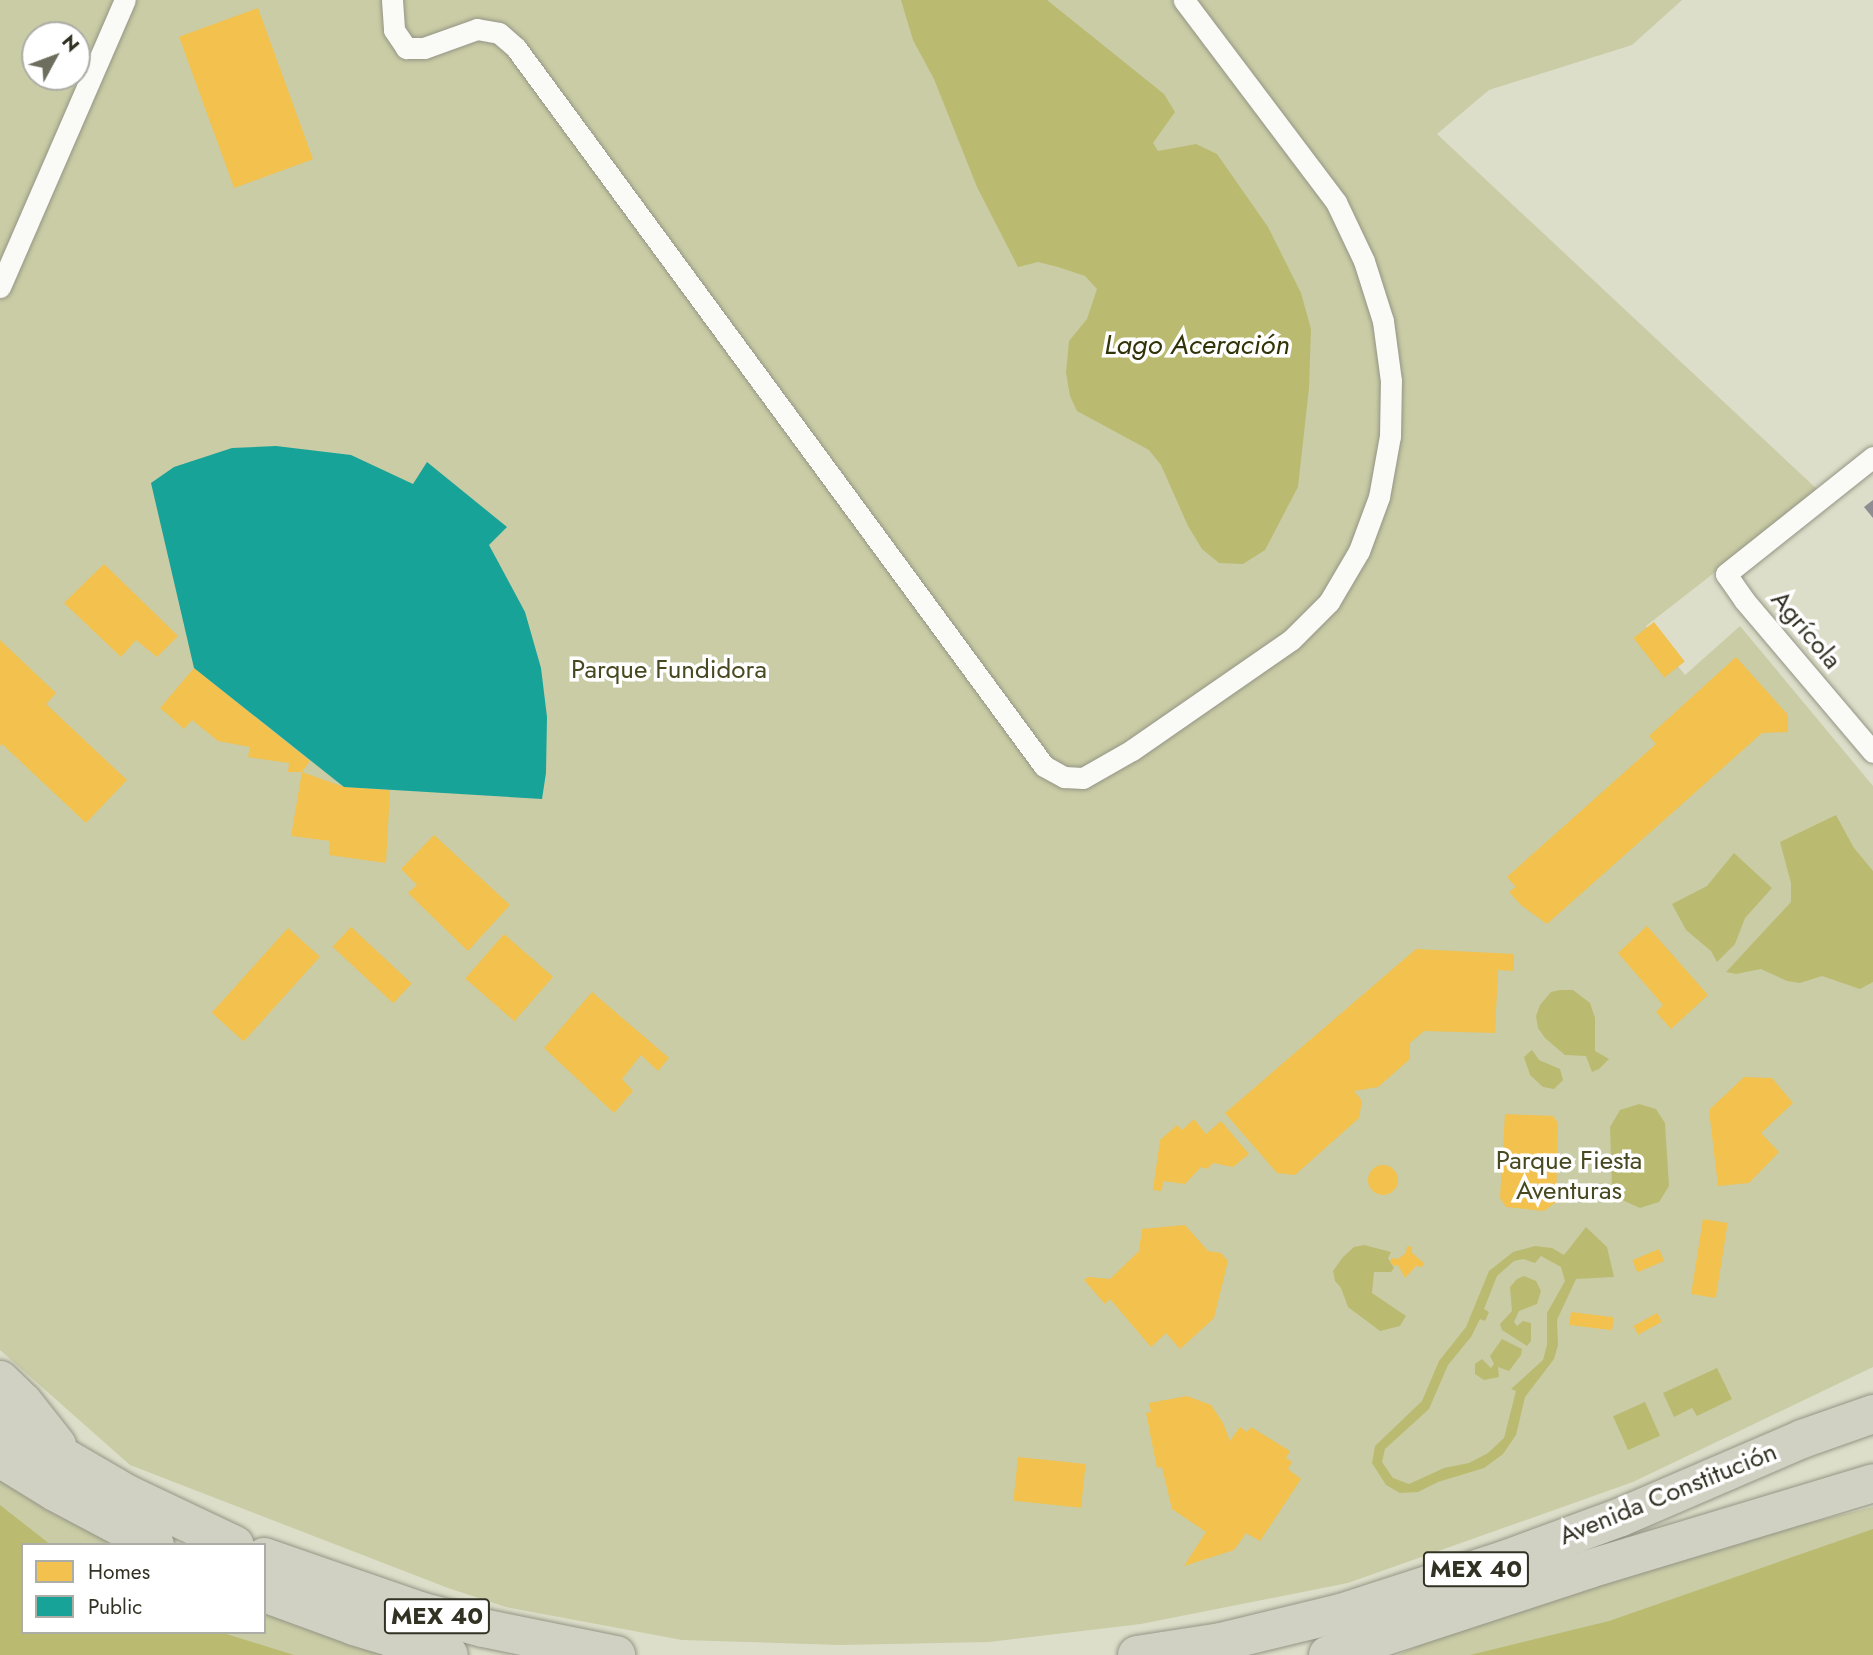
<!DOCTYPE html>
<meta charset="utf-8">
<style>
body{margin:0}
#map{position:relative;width:1873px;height:1655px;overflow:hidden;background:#dddec9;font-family:Jost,sans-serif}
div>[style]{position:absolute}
.green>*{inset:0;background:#cacca5}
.water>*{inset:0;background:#babb71;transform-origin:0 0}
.homes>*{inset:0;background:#f2c14e;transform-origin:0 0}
.round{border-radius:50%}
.public>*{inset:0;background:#17a398}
.industry>*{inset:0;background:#8d8d92}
.roads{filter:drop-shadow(0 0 2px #949585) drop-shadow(0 0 2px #949585)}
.street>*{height:21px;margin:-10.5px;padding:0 10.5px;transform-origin:10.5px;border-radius:10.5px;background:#fafaf7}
.highway>*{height:38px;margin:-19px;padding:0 19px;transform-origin:19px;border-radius:19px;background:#d1d1c3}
span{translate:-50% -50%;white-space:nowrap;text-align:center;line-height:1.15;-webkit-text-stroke:7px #fff;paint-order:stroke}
.shield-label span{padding:2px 5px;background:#fff;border:2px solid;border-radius:5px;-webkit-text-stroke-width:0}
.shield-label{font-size:24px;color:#323224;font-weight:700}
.street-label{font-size:26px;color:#323224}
.park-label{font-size:26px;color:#494921}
.water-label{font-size:28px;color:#333309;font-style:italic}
.legend{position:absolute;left:21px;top:1543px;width:245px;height:91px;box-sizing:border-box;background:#fff;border:2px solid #adada7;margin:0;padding:9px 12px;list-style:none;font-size:21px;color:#323224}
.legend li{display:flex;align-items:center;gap:14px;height:35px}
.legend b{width:35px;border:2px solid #adada7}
.north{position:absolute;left:21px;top:21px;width:70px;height:70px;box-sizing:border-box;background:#fff;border:2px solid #adada7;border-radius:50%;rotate:49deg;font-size:19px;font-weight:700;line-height:28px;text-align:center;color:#323224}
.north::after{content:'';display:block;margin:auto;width:24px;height:32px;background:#6e6e5e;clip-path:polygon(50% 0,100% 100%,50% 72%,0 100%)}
</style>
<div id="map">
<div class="green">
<div style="clip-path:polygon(evenodd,0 0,1682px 0,1632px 45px,1489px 90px,1437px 134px,1819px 491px,1646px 626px,1685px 675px,1740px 626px,1873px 786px,1873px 1367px,1633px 1482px,1348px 1583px,1141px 1624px,989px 1642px,840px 1645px,682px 1640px,506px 1607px,448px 1588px,130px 1465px,0 1350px,0 0,35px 35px,77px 35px,77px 77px,35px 77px,35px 35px)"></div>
<div style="clip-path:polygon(0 1475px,125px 1545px,23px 1545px,23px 1632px,264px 1632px,264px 1606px,401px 1655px,0 1655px)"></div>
<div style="clip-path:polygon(1873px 1507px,1873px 1655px,1398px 1655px,1444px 1634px,1715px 1546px)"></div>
</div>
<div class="water">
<div style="clip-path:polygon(901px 0,1047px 0,1164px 94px,1175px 112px,1153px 143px,1158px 151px,1196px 144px,1217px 154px,1268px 227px,1301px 293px,1311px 329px,1309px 388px,1298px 487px,1265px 550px,1243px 564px,1219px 563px,1202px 549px,1188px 526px,1161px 465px,1149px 450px,1077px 411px,1070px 396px,1066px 373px,1069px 341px,1087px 319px,1097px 289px,1085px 276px,1058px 267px,1038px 262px,1018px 267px,977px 187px,934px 79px,913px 40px)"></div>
<div style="clip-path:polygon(1836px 815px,1854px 848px,1873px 871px,1873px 982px,1860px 989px,1822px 976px,1800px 983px,1787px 981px,1761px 969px,1736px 974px,1726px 972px,1791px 902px,1791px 883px,1780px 842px)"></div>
<div style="clip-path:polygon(1734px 853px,1772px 888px,1745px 918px,1735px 944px,1717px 962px,1711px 951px,1686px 930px,1672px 904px,1707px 886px)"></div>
<div style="clip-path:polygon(1560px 990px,1573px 990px,1590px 1003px,1595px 1018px,1595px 1051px,1609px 1059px,1599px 1069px,1592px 1072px,1586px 1056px,1565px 1055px,1545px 1038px,1538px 1028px,1536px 1016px,1540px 1005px,1551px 992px)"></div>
<div style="clip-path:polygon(1532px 1050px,1539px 1060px,1560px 1069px,1563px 1080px,1554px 1089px,1543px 1087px,1530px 1075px,1524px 1057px)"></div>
<div style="clip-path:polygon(1639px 1104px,1656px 1109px,1665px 1123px,1669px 1186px,1659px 1202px,1640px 1208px,1622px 1200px,1612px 1186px,1610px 1127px,1620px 1110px)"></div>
<div style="clip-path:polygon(evenodd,1586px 1227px,1607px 1247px,1614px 1277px,1576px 1279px,1557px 1320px,1558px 1345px,1554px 1359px,1525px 1397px,1516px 1435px,1503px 1454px,1484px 1468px,1438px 1482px,1418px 1492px,1400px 1493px,1386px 1485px,1372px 1463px,1375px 1446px,1422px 1401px,1439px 1361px,1466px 1327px,1489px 1271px,1513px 1252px,1535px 1246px,1552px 1248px,1564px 1255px,1586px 1227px,1541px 1256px,1561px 1267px,1565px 1281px,1547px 1313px,1547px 1345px,1543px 1360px,1511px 1389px,1516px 1391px,1504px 1438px,1488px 1453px,1469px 1463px,1444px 1468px,1409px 1484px,1393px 1478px,1382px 1462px,1385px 1449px,1429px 1409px,1448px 1365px,1471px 1337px,1480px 1319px,1485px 1321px,1489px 1312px,1484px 1309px,1497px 1276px,1514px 1261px,1523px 1259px,1535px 1263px,1541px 1256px)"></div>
<div style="clip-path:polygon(1364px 1245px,1391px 1252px,1388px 1258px,1394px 1268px,1391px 1272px,1374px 1272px,1372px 1293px,1406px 1316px,1400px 1326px,1380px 1331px,1348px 1307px,1341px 1288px,1335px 1281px,1333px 1271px,1343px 1257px,1354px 1247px)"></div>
<div style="clip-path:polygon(1524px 1276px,1536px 1281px,1541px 1291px,1537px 1304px,1519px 1311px,1514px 1322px,1517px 1326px,1523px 1321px,1531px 1323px,1531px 1341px,1527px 1346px,1502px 1330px,1500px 1324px,1512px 1311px,1510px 1287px,1517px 1279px)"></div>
<div style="clip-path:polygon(1502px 1339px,1522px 1349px,1521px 1355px,1509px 1371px,1498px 1367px,1499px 1377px,1484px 1380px,1475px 1374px,1475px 1364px,1482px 1359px,1491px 1368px,1494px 1364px,1490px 1356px)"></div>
<div style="clip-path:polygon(1717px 1368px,1732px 1399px,1697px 1416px,1692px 1408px,1674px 1417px,1663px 1393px)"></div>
<div style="left:1645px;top:1402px;width:37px;height:35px;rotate:66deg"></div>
<div style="clip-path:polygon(0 1505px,51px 1545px,23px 1545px,23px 1632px,220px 1632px,294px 1655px,0 1655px)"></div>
<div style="clip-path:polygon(1873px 1529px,1873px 1655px,1470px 1655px,1609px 1621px)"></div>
</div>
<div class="homes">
<div style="left:258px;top:8px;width:161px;height:84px;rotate:70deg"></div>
<div style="clip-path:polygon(104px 564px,178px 636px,157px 657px,136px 640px,121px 657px,64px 603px)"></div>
<div style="left:1654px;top:622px;width:50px;height:26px;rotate:52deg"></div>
<div style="clip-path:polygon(0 640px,56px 693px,46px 704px,127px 780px,86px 823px,2px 744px,0 746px)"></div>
<div style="clip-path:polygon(1736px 657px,1788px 715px,1788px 732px,1762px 733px,1547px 924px,1521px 905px,1509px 892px,1516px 887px,1507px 877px,1656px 744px,1649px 736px)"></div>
<div style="clip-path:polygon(194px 668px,310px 761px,302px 772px,288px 772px,289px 763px,248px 757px,250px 747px,218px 741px,192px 720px,184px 729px,160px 708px)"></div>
<div style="clip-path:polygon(302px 772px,344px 787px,390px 790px,386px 863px,329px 855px,330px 841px,291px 836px)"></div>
<div style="clip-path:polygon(434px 835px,510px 905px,468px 951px,408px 893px,417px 885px,401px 869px)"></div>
<div style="clip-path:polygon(1647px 926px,1708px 995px,1671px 1029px,1656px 1012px,1663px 1005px,1618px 953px)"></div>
<div style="left:351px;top:927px;width:83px;height:27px;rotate:43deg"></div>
<div style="left:288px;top:928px;width:43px;height:114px;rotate:42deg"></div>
<div style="left:504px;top:934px;width:65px;height:59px;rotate:41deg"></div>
<div style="clip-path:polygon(1416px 949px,1514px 954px,1514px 971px,1498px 970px,1495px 1033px,1424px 1031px,1410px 1043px,1410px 1059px,1378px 1087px,1354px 1091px,1362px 1101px,1359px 1118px,1295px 1175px,1277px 1173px,1225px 1113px)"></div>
<div style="clip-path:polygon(592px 992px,669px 1058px,658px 1071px,641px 1055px,622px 1079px,633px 1091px,614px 1113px,544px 1048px)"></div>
<div style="clip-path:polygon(1744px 1077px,1772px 1078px,1793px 1103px,1761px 1133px,1779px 1152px,1749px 1183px,1718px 1186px,1709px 1110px)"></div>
<div style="clip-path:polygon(1505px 1114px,1553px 1116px,1558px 1123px,1556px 1202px,1544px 1211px,1506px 1207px,1500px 1198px)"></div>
<div style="clip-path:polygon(1194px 1119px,1206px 1134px,1221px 1121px,1249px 1154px,1233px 1167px,1213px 1163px,1207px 1169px,1201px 1167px,1185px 1184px,1163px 1181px,1162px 1191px,1153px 1190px,1160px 1140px,1177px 1125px,1182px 1130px)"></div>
<div class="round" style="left:1368px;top:1165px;width:30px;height:30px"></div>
<div style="left:1703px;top:1219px;width:25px;height:76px;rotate:9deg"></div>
<div style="clip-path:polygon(1185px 1225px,1208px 1251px,1221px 1253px,1228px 1261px,1214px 1318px,1180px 1349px,1166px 1333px,1151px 1347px,1110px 1299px,1105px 1304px,1084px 1280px,1088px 1277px,1110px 1279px,1139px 1251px,1142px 1229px)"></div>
<div style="clip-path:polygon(1407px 1246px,1412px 1247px,1412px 1253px,1424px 1263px,1422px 1267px,1416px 1266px,1405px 1278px,1398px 1265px,1394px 1266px,1390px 1262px,1392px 1258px,1398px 1259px,1406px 1253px)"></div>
<div style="left:1659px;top:1249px;width:13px;height:29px;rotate:67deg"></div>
<div style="left:1571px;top:1312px;width:43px;height:13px;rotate:7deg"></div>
<div style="left:1657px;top:1313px;width:10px;height:27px;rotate:61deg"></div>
<div style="clip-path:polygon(1187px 1396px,1211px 1405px,1223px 1423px,1230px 1441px,1240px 1427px,1247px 1432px,1251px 1427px,1290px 1451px,1286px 1458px,1292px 1462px,1288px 1469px,1301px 1479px,1260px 1541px,1246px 1533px,1234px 1550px,1184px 1566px,1206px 1532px,1172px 1509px,1162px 1467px,1157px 1468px,1146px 1413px,1151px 1412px,1149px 1403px)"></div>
<div style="left:1018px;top:1457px;width:68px;height:44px;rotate:6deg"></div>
</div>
<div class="public">
<div style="clip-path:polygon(276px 446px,351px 455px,413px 484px,427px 462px,507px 527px,489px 545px,525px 612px,541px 668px,547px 717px,546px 773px,542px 799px,344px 787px,194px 668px,151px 483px,174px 467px,232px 448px)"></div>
</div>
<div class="industry">
<div style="clip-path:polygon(1873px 500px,1873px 518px,1864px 507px)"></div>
</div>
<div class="roads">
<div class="street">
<div style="left:392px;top:0;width:30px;rotate:86deg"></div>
<div style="left:394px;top:30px;width:22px;rotate:56deg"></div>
<div style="left:406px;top:48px;width:18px"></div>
<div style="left:424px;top:48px;width:56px;rotate:-19.7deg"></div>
<div style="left:477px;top:29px;width:22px;rotate:10deg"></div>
<div style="left:499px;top:33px;width:23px;rotate:41deg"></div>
<div style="left:516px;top:48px;width:891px;rotate:53.67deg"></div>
<div style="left:1044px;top:766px;width:23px;rotate:29deg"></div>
<div style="left:1064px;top:777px;width:19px;rotate:3deg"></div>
<div style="left:1083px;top:778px;width:56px;rotate:-29.7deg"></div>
<div style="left:1132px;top:750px;width:193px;rotate:-34.7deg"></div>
<div style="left:1291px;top:640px;width:54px;rotate:-45deg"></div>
<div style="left:1329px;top:602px;width:59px;rotate:-59.5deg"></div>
<div style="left:1359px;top:551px;width:58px;rotate:-69.7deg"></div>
<div style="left:1379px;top:497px;width:62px;rotate:-79.8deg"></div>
<div style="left:1390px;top:436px;width:55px;rotate:-89deg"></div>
<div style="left:1391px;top:381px;width:61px;rotate:-97.6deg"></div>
<div style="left:1383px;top:321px;width:63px;rotate:-107.6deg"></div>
<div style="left:1364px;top:261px;width:65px;rotate:-115.4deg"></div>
<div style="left:1336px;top:202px;width:253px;rotate:-127deg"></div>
<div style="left:0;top:287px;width:313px;rotate:-66.5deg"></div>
<div style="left:1873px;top:457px;width:188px;rotate:141.5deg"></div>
<div style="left:1726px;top:574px;width:32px;rotate:55deg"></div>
<div style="left:1744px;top:600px;width:199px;rotate:49.7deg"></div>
</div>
<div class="highway">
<div style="left:0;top:1380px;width:32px;rotate:44deg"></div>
<div style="left:23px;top:1402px;width:55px;rotate:51.7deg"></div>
<div style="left:0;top:1420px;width:147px;rotate:30.2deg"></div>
<div style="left:127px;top:1494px;width:119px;rotate:25.3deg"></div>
<div style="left:0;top:1458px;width:65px;rotate:31.7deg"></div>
<div style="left:55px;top:1492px;width:113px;rotate:27.9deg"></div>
<div style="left:264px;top:1557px;width:165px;rotate:19.1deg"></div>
<div style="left:420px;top:1611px;width:65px;rotate:15.1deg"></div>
<div style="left:483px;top:1628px;width:136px;rotate:11.5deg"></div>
<div style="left:264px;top:1593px;width:96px;rotate:20.1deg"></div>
<div style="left:354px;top:1626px;width:99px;rotate:17deg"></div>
<div style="left:1137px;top:1655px;width:85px;rotate:-8.8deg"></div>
<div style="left:1221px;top:1642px;width:123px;rotate:-13.6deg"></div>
<div style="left:1341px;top:1613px;width:171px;rotate:-18deg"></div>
<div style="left:1504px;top:1560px;width:125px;rotate:-20.2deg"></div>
<div style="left:1621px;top:1517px;width:197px;rotate:-23.3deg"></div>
<div style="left:1802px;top:1439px;width:75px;rotate:-19.4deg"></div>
<div style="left:1328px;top:1655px;width:275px;rotate:-18.2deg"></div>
<div style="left:1589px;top:1569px;width:297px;rotate:-16.8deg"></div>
</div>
</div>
<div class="shield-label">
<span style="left:1476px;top:1569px">MEX 40</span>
<span style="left:437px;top:1616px">MEX 40</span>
</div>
<div class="street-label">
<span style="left:1806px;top:630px;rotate:50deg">Agrícola</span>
<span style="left:1668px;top:1494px;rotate:-22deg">Avenida Constitución</span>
</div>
<div class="park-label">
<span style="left:669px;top:670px">Parque Fundidora</span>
<span style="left:1569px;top:1176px">Parque Fiesta<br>Aventuras</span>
</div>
<div class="water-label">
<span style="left:1197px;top:345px">Lago Aceración</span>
</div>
<ul class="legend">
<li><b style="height:19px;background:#f2c14e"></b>Homes</li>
<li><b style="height:19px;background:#17a398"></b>Public</li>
</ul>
<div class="north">N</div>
</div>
